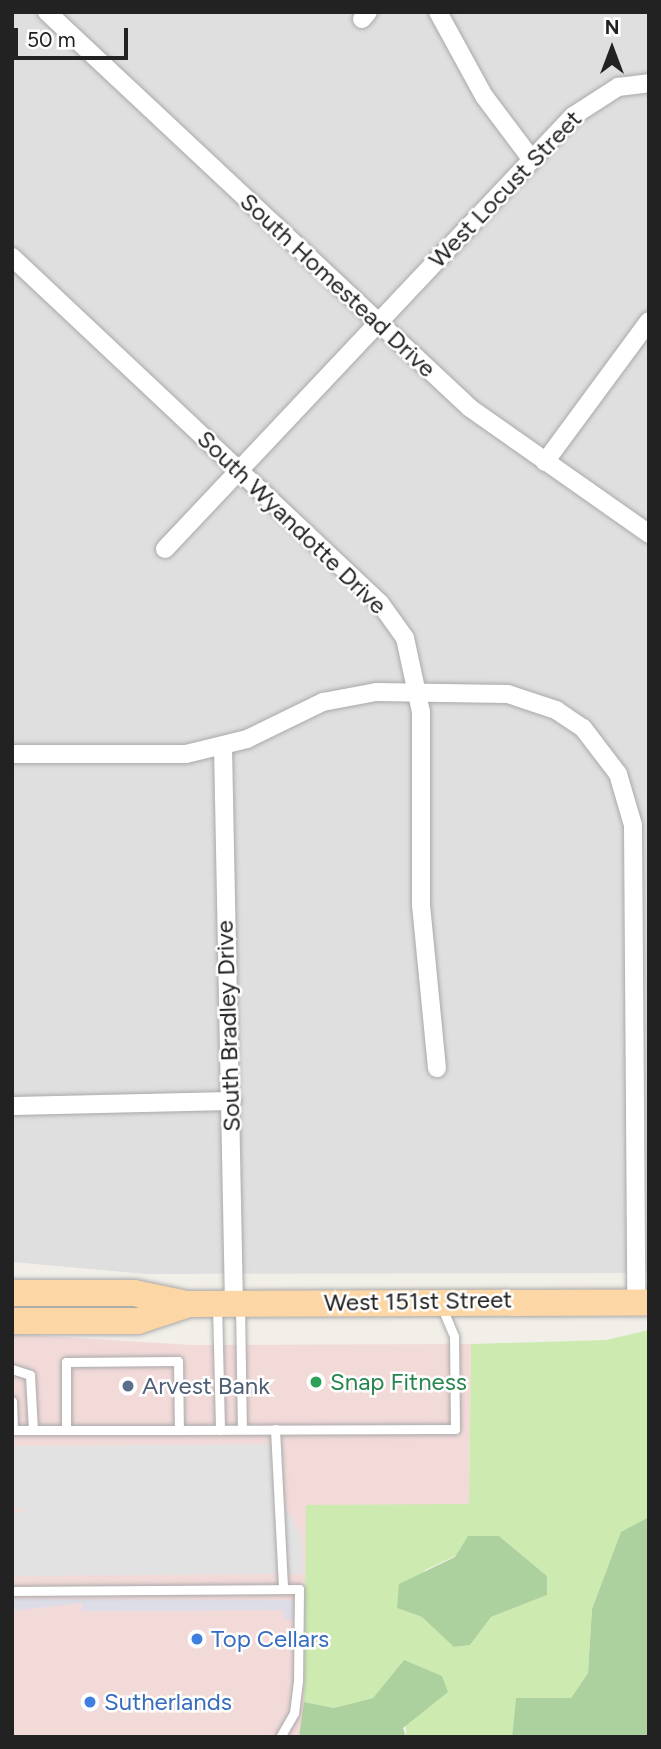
<!DOCTYPE html>
<style>
body{margin:0}
#map{position:relative;width:661px;height:1749px;overflow:hidden;background:#f2efe9;font-family:Figtree,sans-serif}
div>[style]{position:absolute}
.residential>*{inset:0;background:#e0dfdf}
.commercial>*{inset:0;background:#f2dad9}
.grass>*{inset:0;background:#cdebb0}
.forest>*{inset:0;background:#add19e}
.parking>*{inset:0;background:#e2e2e2}
.plaza>*{inset:0;background:#dddde8}
.roads{filter:drop-shadow(0 0 2px #a9a9a9) drop-shadow(0 0 2px #a9a9a9)}
.lane>*{height:9px;margin:-4.5px;padding:0 4.5px;transform-origin:4.5px;border-radius:4.5px;background:#fff}
.street>*{height:18px;margin:-9px;padding:0 9px;transform-origin:9px;border-radius:9px;background:#fff}
.primary>*{height:26px;margin:-13px;padding:0 13px;transform-origin:13px;border-radius:13px;background:#fcd6a4}
.dots>*{width:19px;height:19px;translate:-50% -50%;box-sizing:border-box;border:4px solid #fff;border-radius:50%}
span{translate:-50% -50%;white-space:nowrap;text-align:center;line-height:1.15;-webkit-text-stroke:5px #fff;paint-order:stroke}
.street-label{font-size:24px;color:#222}
.leisure-label{font-size:24px;color:#27864d}
.left{translate:0 -50%;text-align:left}
.service-label{font-size:24px;color:#4e5e75}
.shop-label{font-size:24px;color:#366cbe}
.frame{position:absolute;inset:0;border:14px solid #222;pointer-events:none}
.north{position:absolute;left:577px;top:14px;width:70px;height:70px;-webkit-text-stroke:5px #fff;paint-order:stroke;rotate:0deg;font-size:19px;font-weight:700;line-height:28px;text-align:center;color:#222}
.north::after{content:'';display:block;margin:auto;width:24px;height:32px;background:#222;clip-path:polygon(50% 0,100% 100%,50% 72%,0 100%)}
.scale{position:absolute;left:14px;top:28px;width:114px;height:32px;box-sizing:border-box;border:4px solid #222;border-top:0;padding-left:9px;font-size:21px;line-height:24px;white-space:nowrap;color:#222;-webkit-text-stroke:5px #fff;paint-order:stroke}
</style>
<div id="map">
<div class="residential">
<div style="clip-path:polygon(12px 12px,649px 12px,649px 1273px,146px 1274px,12px 1262px)"></div>
</div>
<div class="commercial">
<div style="clip-path:polygon(12px 1334px,193px 1345px,471px 1344px,469px 1504px,307px 1688px,299px 1737px,12px 1737px)"></div>
</div>
<div class="grass">
<div style="clip-path:polygon(evenodd,649px 1330px,649px 1517px,621px 1533px,592px 1609px,588px 1673px,571px 1698px,516px 1698px,512px 1737px,406px 1737px,404px 1660px,373px 1698px,334px 1708px,304px 1702px,306px 1505px,469px 1504px,471px 1344px,606px 1340px,649px 1330px,499px 1536px,547px 1576px,547px 1595px,491px 1617px,470px 1645px,455px 1647px,422px 1617px,397px 1608px,425px 1570px,499px 1536px)"></div>
</div>
<div class="forest">
<div style="clip-path:polygon(649px 1517px,649px 1737px,512px 1737px,516px 1698px,571px 1698px,588px 1673px,592px 1609px,621px 1532px)"></div>
<div style="clip-path:polygon(468px 1536px,499px 1536px,547px 1576px,547px 1595px,491px 1617px,470px 1645px,454px 1647px,422px 1617px,397px 1608px,399px 1584px,455px 1557px)"></div>
<div style="clip-path:polygon(404px 1660px,442px 1676px,448px 1692px,403px 1728px,406px 1737px,299px 1737px,304px 1702px,334px 1708px,373px 1698px)"></div>
</div>
<div class="parking">
<div style="clip-path:polygon(284px 1444px,284px 1503px,302px 1539px,303px 1574px,12px 1576px,12px 1514px,27px 1510px,12px 1508px,12px 1446px)"></div>
</div>
<div class="plaza">
<div style="clip-path:polygon(12px 1599px,294px 1600px,294px 1619px,284px 1619px,283px 1610px,82px 1611px,82px 1603px,12px 1611px)"></div>
</div>
<div class="roads">
<div class="lane">
<div style="left:217px;top:1305px;width:125px;rotate:88.6deg"></div>
<div style="left:240px;top:1305px;width:124px;rotate:89.1deg"></div>
<div style="left:12px;top:1369px;width:19px;rotate:18deg"></div>
<div style="left:30px;top:1375px;width:55px;rotate:86.9deg"></div>
<div style="left:12px;top:1401px;width:29px;rotate:88deg"></div>
<div style="left:275px;top:1429px;width:160px;rotate:87.1deg"></div>
<div style="left:12px;top:1430px;width:54px"></div>
<div style="left:179px;top:1430px;width:113px;rotate:180deg"></div>
<div style="left:66px;top:1430px;width:68px;rotate:-90deg"></div>
<div style="left:66px;top:1362px;width:112px;rotate:-0.5deg"></div>
<div style="left:178px;top:1361px;width:69px;rotate:89.2deg"></div>
<div style="left:179px;top:1430px;width:276px;rotate:-0.2deg"></div>
<div style="left:455px;top:1429px;width:93px;rotate:-90.6deg"></div>
<div style="left:454px;top:1336px;width:33px;rotate:-113deg"></div>
<div style="left:12px;top:1591px;width:287px;rotate:-0.4deg"></div>
<div style="left:299px;top:1589px;width:92px;rotate:90.6deg"></div>
<div style="left:298px;top:1681px;width:32px;rotate:97deg"></div>
<div style="left:294px;top:1713px;width:28px;rotate:120deg"></div>
</div>
<div class="street">
<div style="left:47px;top:12px;width:579px;rotate:43.11deg"></div>
<div style="left:470px;top:408px;width:219px;rotate:35.1deg"></div>
<div style="left:438px;top:12px;width:96px;rotate:61.3deg"></div>
<div style="left:484px;top:96px;width:80px;rotate:53.1deg"></div>
<div style="left:362px;top:19px;width:9px;rotate:-49deg"></div>
<div style="left:12px;top:257px;width:505px;rotate:43.24deg"></div>
<div style="left:380px;top:603px;width:43px;rotate:54.5deg"></div>
<div style="left:405px;top:638px;width:76px;rotate:77.8deg"></div>
<div style="left:421px;top:712px;width:193px;rotate:90deg"></div>
<div style="left:421px;top:905px;width:164px;rotate:84.4deg"></div>
<div style="left:545px;top:462px;width:175px;rotate:-53.6deg"></div>
<div style="left:165px;top:549px;width:595px;rotate:-46.7deg"></div>
<div style="left:573px;top:116px;width:54px;rotate:-32.8deg"></div>
<div style="left:618px;top:87px;width:31px;rotate:-7deg"></div>
<div style="left:223px;top:747px;width:557px;rotate:88.87deg"></div>
<div style="left:12px;top:754px;width:174px"></div>
<div style="left:186px;top:754px;width:63px;rotate:-13.8deg"></div>
<div style="left:247px;top:739px;width:85px;rotate:-26deg"></div>
<div style="left:323px;top:702px;width:54px;rotate:-10.7deg"></div>
<div style="left:376px;top:692px;width:132px;rotate:0.9deg"></div>
<div style="left:508px;top:694px;width:51px;rotate:18.4deg"></div>
<div style="left:556px;top:710px;width:32px;rotate:34deg"></div>
<div style="left:583px;top:728px;width:58px;rotate:52.7deg"></div>
<div style="left:618px;top:774px;width:53px;rotate:73.6deg"></div>
<div style="left:633px;top:825px;width:477px;rotate:89.6deg"></div>
<div style="left:12px;top:1106px;width:220px;rotate:-1.3deg"></div>
</div>
<div class="primary">
<div style="left:12px;top:1293px;width:122px"></div>
<div style="left:134px;top:1293px;width:54px;rotate:11.7deg"></div>
<div style="left:187px;top:1304px;width:462px;rotate:-0.2deg"></div>
<div style="left:12px;top:1321px;width:126px"></div>
<div style="left:138px;top:1321px;width:51px;rotate:-18.4deg"></div>
</div>
</div>
<div class="dots">
<div style="left:316px;top:1382px;background:#2e9e5b"></div>
<div style="left:128px;top:1386px;background:#5c6f8a"></div>
<div style="left:197px;top:1639px;background:#3f7fe0"></div>
<div style="left:90px;top:1702px;background:#3f7fe0"></div>
</div>
<div class="street-label">
<span style="left:505px;top:189px;rotate:-46deg">West Locust Street</span>
<span style="left:338px;top:285px;rotate:43deg">South Homestead Drive</span>
<span style="left:292px;top:522px;rotate:44deg">South Wyandotte Drive</span>
<span style="left:228px;top:1026px;rotate:-92deg">South Bradley Drive</span>
<span style="left:418px;top:1301px;rotate:-1deg">West 151st Street</span>
</div>
<div class="leisure-label">
<span class="left" style="left:330px;top:1382px">Snap Fitness</span>
</div>
<div class="service-label">
<span class="left" style="left:142px;top:1386px">Arvest Bank</span>
</div>
<div class="shop-label">
<span class="left" style="left:211px;top:1639px">Top Cellars</span>
<span class="left" style="left:104px;top:1702px">Sutherlands</span>
</div>
<div class="frame"></div>
<div class="north">N</div>
<div class="scale">50 m</div>
</div>
